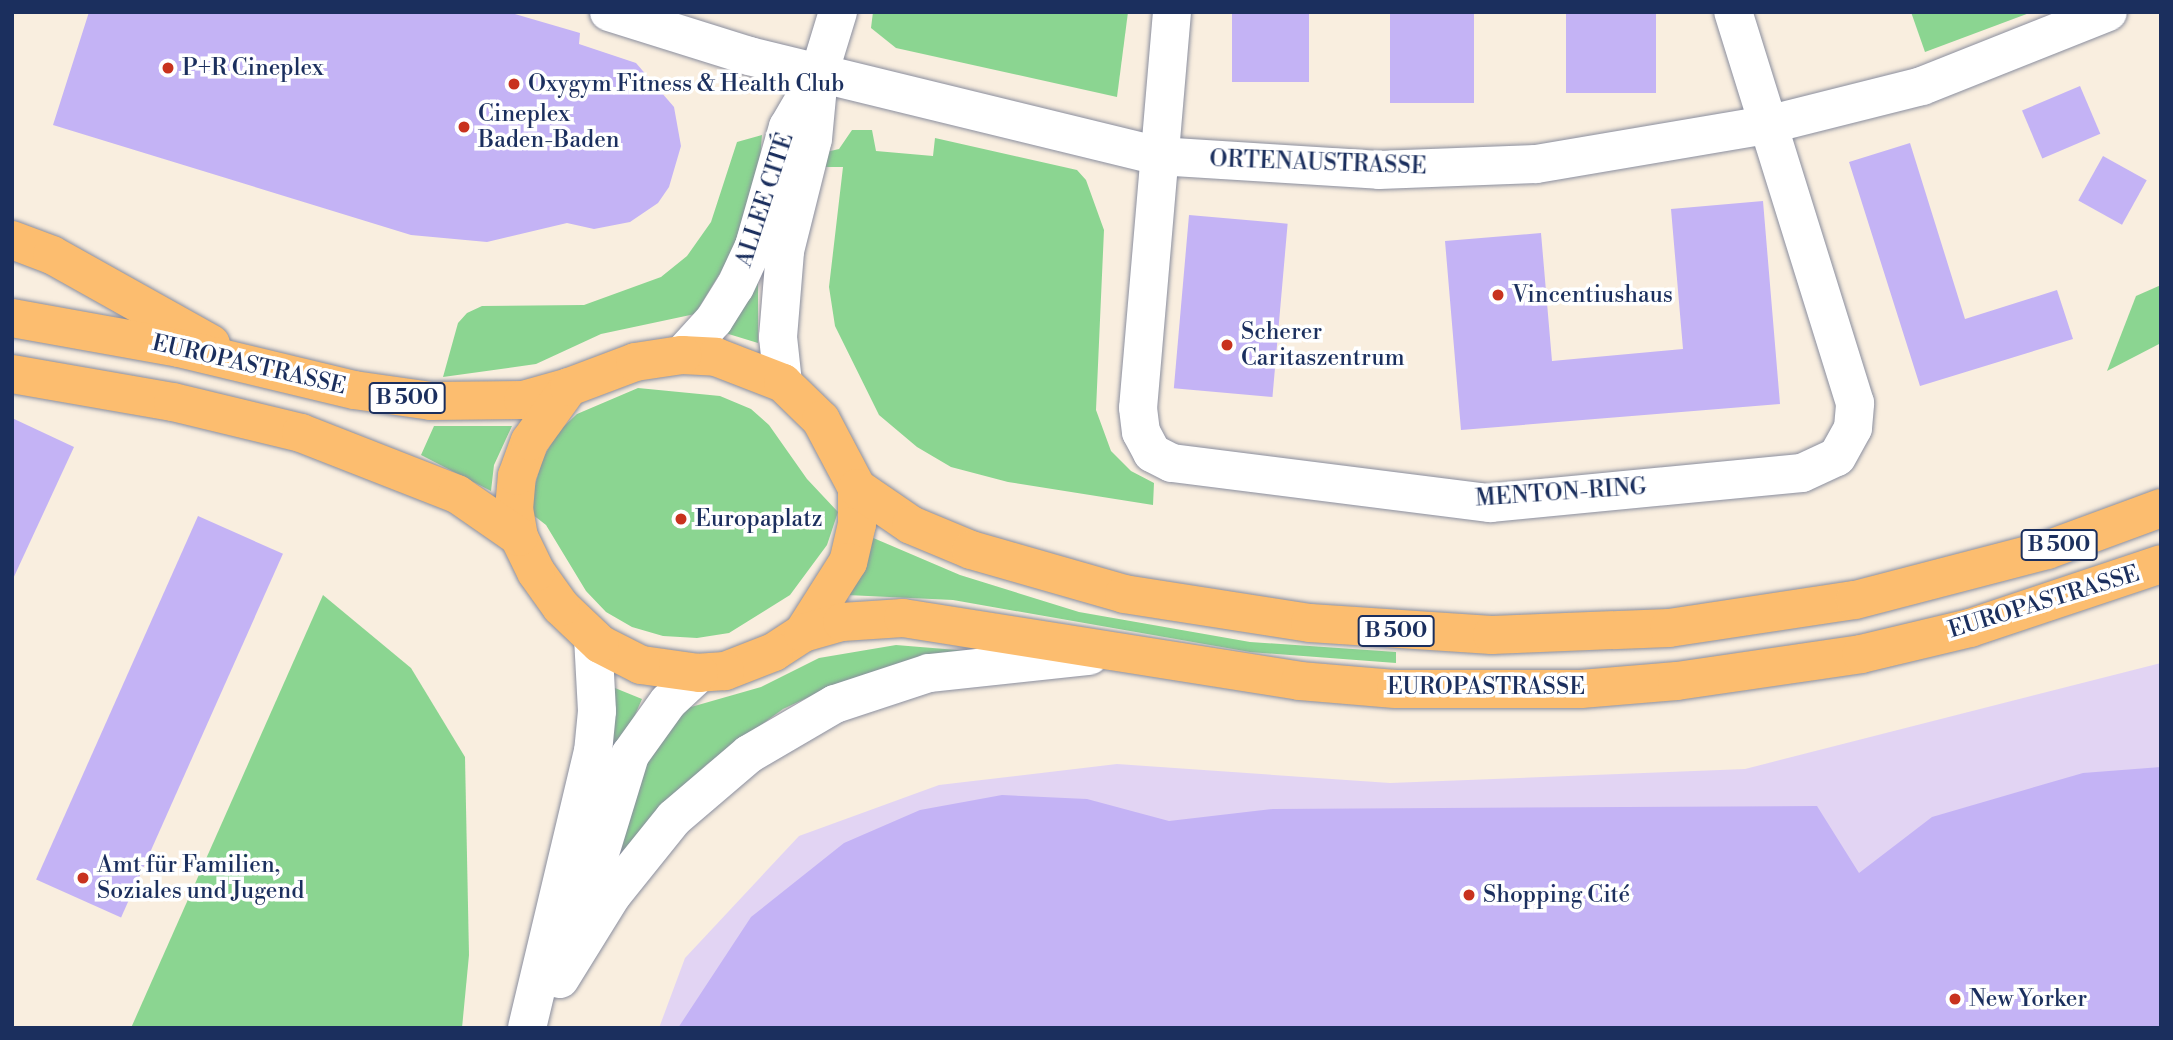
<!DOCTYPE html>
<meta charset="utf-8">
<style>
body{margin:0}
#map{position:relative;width:2173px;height:1040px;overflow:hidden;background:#f9eedf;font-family:"Libre Bodoni",serif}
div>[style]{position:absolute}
.built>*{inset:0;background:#e2d4f3}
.green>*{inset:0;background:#8bd591}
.building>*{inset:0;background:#c4b3f5;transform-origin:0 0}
.roads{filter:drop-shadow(0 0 2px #8a8e9e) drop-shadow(0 0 2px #8a8e9e)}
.minor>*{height:38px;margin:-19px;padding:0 19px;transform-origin:19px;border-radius:19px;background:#fff}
.major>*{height:38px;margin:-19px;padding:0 19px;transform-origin:19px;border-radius:19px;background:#fcbd6f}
.highway>*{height:38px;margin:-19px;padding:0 19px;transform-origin:19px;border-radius:19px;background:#fcbd6f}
.dots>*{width:19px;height:19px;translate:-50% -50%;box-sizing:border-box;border:4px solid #fff;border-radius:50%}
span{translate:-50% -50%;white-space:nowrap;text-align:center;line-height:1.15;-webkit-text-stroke:7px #fff;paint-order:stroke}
.shield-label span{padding:2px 5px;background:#fff;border:2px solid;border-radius:5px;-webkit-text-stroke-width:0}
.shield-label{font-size:21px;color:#1b2f5e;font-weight:700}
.poi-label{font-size:23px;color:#1b2f5e}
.left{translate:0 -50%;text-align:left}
.street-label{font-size:23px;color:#1b2f5e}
.frame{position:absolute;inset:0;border:14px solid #1b2f5e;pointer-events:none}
</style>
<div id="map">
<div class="built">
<div style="clip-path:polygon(2161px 663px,2161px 1028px,659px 1028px,685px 958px,799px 836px,939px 785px,1117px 764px,1390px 783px,1745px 769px)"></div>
</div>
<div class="green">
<div style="clip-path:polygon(873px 12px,1128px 12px,1117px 97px,896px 48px,871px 28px)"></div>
<div style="clip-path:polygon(1911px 12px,2032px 12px,1925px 52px)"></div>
<div style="clip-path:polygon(852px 130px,872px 130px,876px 151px,933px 156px,935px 138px,1077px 170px,1086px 180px,1104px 230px,1096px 410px,1111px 451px,1131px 471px,1154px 483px,1153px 505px,1008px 482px,951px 467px,917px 447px,879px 415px,835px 326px,829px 287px,843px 167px,819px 167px,826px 152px,839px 149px)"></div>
<div style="clip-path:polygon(762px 135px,760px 160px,733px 252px,695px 314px,601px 334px,536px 364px,443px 377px,458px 323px,467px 313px,482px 306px,584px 305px,661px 277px,687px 256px,711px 222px,737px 142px)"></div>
<div style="clip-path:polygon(758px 280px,758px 343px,722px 332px)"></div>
<div style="clip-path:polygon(2161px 285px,2161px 343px,2107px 371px,2136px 296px)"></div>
<div style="clip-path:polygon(638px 388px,720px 396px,751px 409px,769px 425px,807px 479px,838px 512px,827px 545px,790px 595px,729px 633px,697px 638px,663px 636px,632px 627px,606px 612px,586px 591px,546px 525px,528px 511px,542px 460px,558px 432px,577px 414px)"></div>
<div style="clip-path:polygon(434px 426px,512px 426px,494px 465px,491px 491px,421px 455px)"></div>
<div style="clip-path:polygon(871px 537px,960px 575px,1079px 612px,1250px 642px,1396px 652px,1396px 663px,1250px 652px,953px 600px,847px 595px)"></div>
<div style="clip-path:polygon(323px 595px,411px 668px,465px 757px,469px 955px,462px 1028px,131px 1028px)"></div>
<div style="clip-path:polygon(896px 645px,969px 651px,839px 683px,783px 709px,706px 765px,613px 863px,641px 765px,684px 709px,761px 687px,819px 658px)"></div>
<div style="clip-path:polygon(610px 686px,642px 699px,613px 765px)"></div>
</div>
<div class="building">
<div style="clip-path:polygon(89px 12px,508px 12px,580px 33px,579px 44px,636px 63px,674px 107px,681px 146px,669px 187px,658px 203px,630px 222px,594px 229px,567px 223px,487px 242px,411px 235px,53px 125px)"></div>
<div style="left:1232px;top:12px;width:77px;height:70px"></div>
<div style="left:1390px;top:12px;width:84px;height:91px"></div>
<div style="left:1566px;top:12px;width:90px;height:81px"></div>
<div style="left:2080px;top:86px;width:52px;height:63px;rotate:67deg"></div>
<div style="clip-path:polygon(1910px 143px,1965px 319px,2057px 290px,2073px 339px,1920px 386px,1849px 162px)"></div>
<div style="left:2103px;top:156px;width:50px;height:51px;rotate:29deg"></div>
<div style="clip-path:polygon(1763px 201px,1780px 404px,1461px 430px,1445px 241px,1541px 233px,1552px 361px,1683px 349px,1671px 209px)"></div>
<div style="left:1189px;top:215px;width:99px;height:174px;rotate:5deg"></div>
<div style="clip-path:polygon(12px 418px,74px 447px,12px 581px)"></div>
<div style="left:198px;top:516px;width:93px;height:398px;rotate:24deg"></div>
<div style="clip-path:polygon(2161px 767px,2161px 1028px,678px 1028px,751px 917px,844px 843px,920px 810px,1002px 795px,1087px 799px,1169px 821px,1273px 809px,1817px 806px,1859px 873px,1932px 817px,2083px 773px)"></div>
</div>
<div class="roads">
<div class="minor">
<div style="left:609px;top:12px;width:147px;rotate:17.4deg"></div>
<div style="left:749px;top:56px;width:421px;rotate:13.7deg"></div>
<div style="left:1158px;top:156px;width:221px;rotate:3.6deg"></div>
<div style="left:1379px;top:170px;width:157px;rotate:-2.2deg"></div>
<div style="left:1536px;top:164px;width:234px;rotate:-9.6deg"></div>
<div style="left:1767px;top:125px;width:160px;rotate:-14.1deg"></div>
<div style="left:1922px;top:86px;width:200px;rotate:-21.7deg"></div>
<div style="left:1172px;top:12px;width:397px;rotate:94.9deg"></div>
<div style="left:1138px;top:408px;width:24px;rotate:83deg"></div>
<div style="left:1141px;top:432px;width:24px;rotate:62deg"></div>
<div style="left:1152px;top:453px;width:22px;rotate:27deg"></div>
<div style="left:1172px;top:463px;width:321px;rotate:7.2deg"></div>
<div style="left:1490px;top:503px;width:313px;rotate:-5.5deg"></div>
<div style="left:1802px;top:473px;width:38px;rotate:-25deg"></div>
<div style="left:1837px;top:457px;width:33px;rotate:-61deg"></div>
<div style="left:1853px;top:428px;width:25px;rotate:-85deg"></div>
<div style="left:1855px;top:403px;width:410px;rotate:-107.3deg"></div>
<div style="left:682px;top:355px;width:47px;rotate:-47.6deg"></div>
<div style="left:714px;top:320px;width:39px;rotate:-58deg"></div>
<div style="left:735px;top:287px;width:45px;rotate:-65.1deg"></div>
<div style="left:754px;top:246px;width:124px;rotate:-74.1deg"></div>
<div style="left:788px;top:127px;width:61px;rotate:-59.7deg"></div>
<div style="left:819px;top:74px;width:65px;rotate:-73deg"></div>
<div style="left:783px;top:383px;width:46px;rotate:-96.2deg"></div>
<div style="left:778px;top:337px;width:86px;rotate:-85.3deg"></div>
<div style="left:785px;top:251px;width:115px;rotate:-76deg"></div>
<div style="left:813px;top:139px;width:53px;rotate:-84.6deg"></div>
<div style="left:579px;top:922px;width:175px;rotate:-73deg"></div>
<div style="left:630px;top:755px;width:65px;rotate:-54.4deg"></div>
<div style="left:668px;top:702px;width:42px;rotate:-43.1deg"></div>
<div style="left:560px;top:979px;width:99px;rotate:-58.2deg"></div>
<div style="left:612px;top:895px;width:99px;rotate:-51.2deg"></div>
<div style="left:674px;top:818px;width:99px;rotate:-40.5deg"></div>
<div style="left:749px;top:754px;width:99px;rotate:-30.2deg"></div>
<div style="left:835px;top:704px;width:99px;rotate:-18.3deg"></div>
<div style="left:929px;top:673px;width:161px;rotate:-6.1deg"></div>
<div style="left:527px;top:1028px;width:284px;rotate:-76.6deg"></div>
<div style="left:593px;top:752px;width:41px;rotate:-84.4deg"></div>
<div style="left:597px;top:711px;width:73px;rotate:-93.1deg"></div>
</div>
<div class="major">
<div style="left:12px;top:240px;width:43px;rotate:20.6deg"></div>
<div style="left:52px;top:255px;width:182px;rotate:29.2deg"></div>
<div style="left:12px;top:318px;width:170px;rotate:10.2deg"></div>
<div style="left:179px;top:348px;width:180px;rotate:13.5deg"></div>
<div style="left:354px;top:390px;width:78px;rotate:8.1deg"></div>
<div style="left:431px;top:401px;width:92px;rotate:-0.6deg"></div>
<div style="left:523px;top:400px;width:48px;rotate:-15.8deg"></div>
<div style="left:682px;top:355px;width:34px;rotate:3deg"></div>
<div style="left:716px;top:357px;width:72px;rotate:21.2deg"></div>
<div style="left:783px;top:383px;width:53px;rotate:44.2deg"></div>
<div style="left:821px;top:420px;width:77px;rotate:62.1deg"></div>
<div style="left:857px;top:488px;width:36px;rotate:90deg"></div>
<div style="left:857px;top:524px;width:39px;rotate:103deg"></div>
<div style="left:848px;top:562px;width:84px;rotate:122.4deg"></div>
<div style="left:803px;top:633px;width:35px;rotate:147deg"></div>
<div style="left:774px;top:652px;width:53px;rotate:158.8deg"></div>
<div style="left:725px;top:671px;width:26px;rotate:176deg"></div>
<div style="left:699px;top:673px;width:59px;rotate:-172.1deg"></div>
<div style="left:641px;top:665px;width:46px;rotate:-152.9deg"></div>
<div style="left:600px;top:644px;width:54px;rotate:-136.5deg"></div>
<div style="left:561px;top:607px;width:43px;rotate:-125.5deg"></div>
<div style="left:536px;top:572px;width:39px;rotate:-116deg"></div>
<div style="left:519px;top:537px;width:28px;rotate:-100deg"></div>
<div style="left:514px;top:509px;width:33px;rotate:-85deg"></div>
<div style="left:517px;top:476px;width:37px;rotate:-70deg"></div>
<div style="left:530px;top:441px;width:67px;rotate:-54.2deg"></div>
<div style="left:569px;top:387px;width:71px;rotate:-20.7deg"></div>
<div style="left:635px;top:362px;width:48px;rotate:-8.5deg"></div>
<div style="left:12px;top:374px;width:163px;rotate:9.9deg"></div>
<div style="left:173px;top:402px;width:132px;rotate:13.6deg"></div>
<div style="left:301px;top:433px;width:168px;rotate:21.4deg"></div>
<div style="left:457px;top:494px;width:75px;rotate:34.7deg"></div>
</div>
<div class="highway">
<div style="left:857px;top:488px;width:65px;rotate:34.4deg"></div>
<div style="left:911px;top:525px;width:65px;rotate:22.6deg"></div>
<div style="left:971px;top:550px;width:159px;rotate:16deg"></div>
<div style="left:1124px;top:594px;width:188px;rotate:8.9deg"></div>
<div style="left:1310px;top:623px;width:182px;rotate:3.8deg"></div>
<div style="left:1492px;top:635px;width:177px;rotate:-2.3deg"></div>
<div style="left:1669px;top:628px;width:188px;rotate:-8.6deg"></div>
<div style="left:1855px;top:600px;width:198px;rotate:-14.6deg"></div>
<div style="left:2047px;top:550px;width:121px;rotate:-20.2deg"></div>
<div style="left:803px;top:633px;width:41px;rotate:-15.8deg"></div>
<div style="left:842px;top:622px;width:61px;rotate:-3.8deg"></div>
<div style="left:903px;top:618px;width:402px;rotate:9deg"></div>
<div style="left:1300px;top:681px;width:96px;rotate:4.8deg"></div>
<div style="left:1396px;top:689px;width:185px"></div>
<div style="left:1581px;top:689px;width:96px;rotate:-4.8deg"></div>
<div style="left:1677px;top:681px;width:186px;rotate:-8.3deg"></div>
<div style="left:1861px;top:654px;width:112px;rotate:-13.4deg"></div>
<div style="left:1970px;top:628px;width:201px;rotate:-18.5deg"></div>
</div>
</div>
<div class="dots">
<div style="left:168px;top:68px;background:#c8321e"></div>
<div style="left:514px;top:84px;background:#c8321e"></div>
<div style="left:464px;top:127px;background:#c8321e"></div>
<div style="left:1498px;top:295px;background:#c8321e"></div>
<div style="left:1227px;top:345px;background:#c8321e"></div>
<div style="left:681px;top:519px;background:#c8321e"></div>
<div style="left:83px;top:878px;background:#c8321e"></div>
<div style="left:1469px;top:895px;background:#c8321e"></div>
<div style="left:1955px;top:999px;background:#c8321e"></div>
</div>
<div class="shield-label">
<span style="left:407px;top:398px">B 500</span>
<span style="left:2059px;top:545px">B 500</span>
<span style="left:1396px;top:631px">B 500</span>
</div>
<div class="poi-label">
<span class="left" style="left:182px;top:68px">P+R Cineplex</span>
<span class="left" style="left:528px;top:84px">Oxygym Fitness &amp; Health Club</span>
<span class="left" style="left:478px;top:127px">Cineplex<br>Baden-Baden</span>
<span class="left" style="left:1512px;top:295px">Vincentiushaus</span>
<span class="left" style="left:1241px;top:345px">Scherer<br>Caritaszentrum</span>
<span class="left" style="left:695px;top:519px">Europaplatz</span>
<span class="left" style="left:97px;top:878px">Amt für Familien,<br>Soziales und Jugend</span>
<span class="left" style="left:1483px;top:895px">Shopping Cité</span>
<span class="left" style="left:1969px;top:999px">New Yorker</span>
</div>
<div class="street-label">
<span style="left:1318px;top:163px;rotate:2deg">ORTENAUSTRASSE</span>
<span style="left:765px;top:200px;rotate:-72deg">ALLEE CITÉ</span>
<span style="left:249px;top:365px;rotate:13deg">EUROPASTRASSE</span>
<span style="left:1561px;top:493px;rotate:-4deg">MENTON-RING</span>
<span style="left:2044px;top:602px;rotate:-17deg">EUROPASTRASSE</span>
<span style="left:1486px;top:687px">EUROPASTRASSE</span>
</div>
<div class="frame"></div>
</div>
